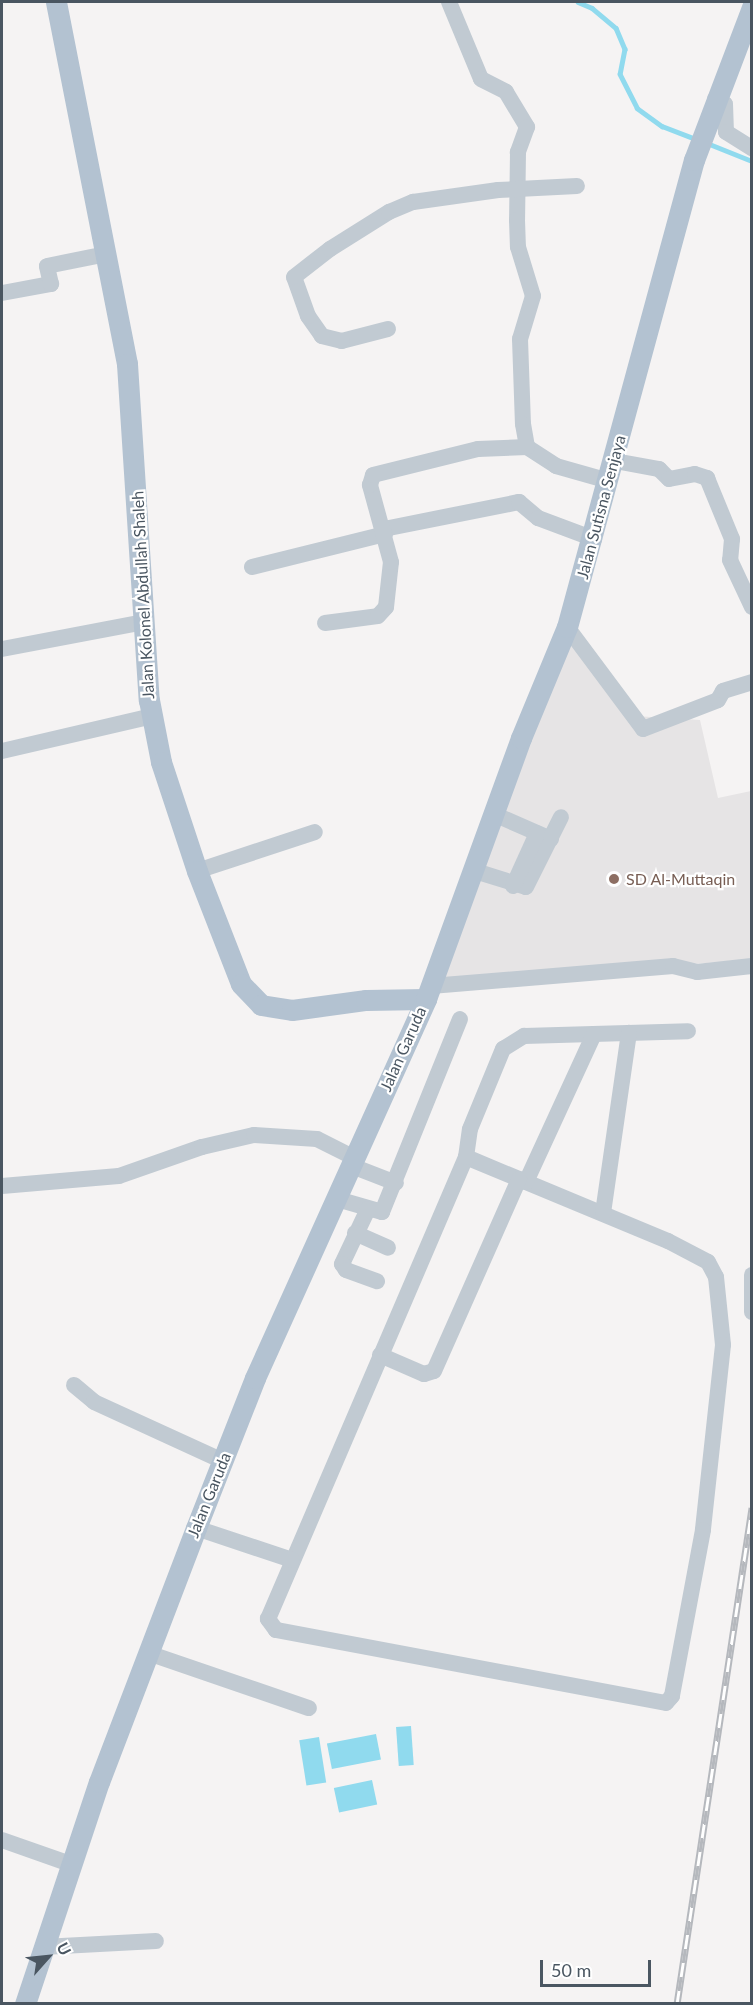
<!DOCTYPE html>
<style>
body{margin:0}
#map{position:relative;width:753px;height:2005px;overflow:hidden;background:#f5f3f3;font-family:Lato,sans-serif}
div>[style]{position:absolute}
.education>*{inset:0;background:#e6e4e5}
.water>*{inset:0;background:#90daee;transform-origin:0 0}
.stream>*{height:4.5px;margin:-2.25px;padding:0 2.25px;transform-origin:2.25px;border-radius:2.25px;background:#90daee}
.minor>*{height:16px;margin:-8px;padding:0 8px;transform-origin:8px;border-radius:8px;background:#c1cad2}
.major>*{height:21px;margin:-10.5px;padding:0 10.5px;transform-origin:10.5px;border-radius:10.5px;background:#b3c2d1}
.rail>*{height:7px;margin-top:-3.5px;transform-origin:0;background:repeating-linear-gradient(90deg,#fff 0 14px,#b5b8bd 0 28px);box-sizing:border-box;border-block:2px solid #b5b8bd}
.dots>*{width:16px;height:16px;translate:-50% -50%;box-sizing:border-box;border:3px solid #fff;border-radius:50%}
span{translate:-50% -50%;white-space:nowrap;text-align:center;line-height:1.15;-webkit-text-stroke:4.5px #fff;paint-order:stroke}
.street-label{font-size:16px;color:#4a5661}
.education-label{font-size:16px;color:#785e54}
.left{translate:0 -50%;text-align:left}
.frame{position:absolute;inset:0;border:3px solid #4a5661;pointer-events:none}
.north{position:absolute;left:18px;top:1927px;width:60px;height:60px;-webkit-text-stroke:4px #fff;paint-order:stroke;rotate:63deg;font-size:16px;font-weight:700;line-height:24px;text-align:center;color:#4a5661}
.north::after{content:'';display:block;margin:auto;width:21px;height:27px;background:#4a5661;clip-path:polygon(50% 0,100% 100%,50% 72%,0 100%)}
.scale{position:absolute;left:540px;top:1960px;width:111px;height:27px;box-sizing:border-box;border:3px solid #4a5661;border-top:0;padding-left:8px;font-size:18px;line-height:21px;white-space:nowrap;color:#4a5661;-webkit-text-stroke:4px #fff;paint-order:stroke}
</style>
<div id="map">
<div class="education">
<div style="clip-path:polygon(571px 639px,635px 716px,700px 720px,718px 798px,751px 791px,751px 960px,437px 981px)"></div>
</div>
<div class="water">
<div style="left:411px;top:1726px;width:39px;height:15px;rotate:86deg"></div>
<div style="left:376px;top:1734px;width:26px;height:50px;rotate:79deg"></div>
<div style="left:319px;top:1737px;width:46px;height:20px;rotate:81deg"></div>
<div style="left:372px;top:1780px;width:25px;height:39px;rotate:78deg"></div>
</div>
<div class="stream">
<div style="left:578px;top:2px;width:15px;rotate:23deg"></div>
<div style="left:592px;top:8px;width:31px;rotate:40deg"></div>
<div style="left:616px;top:28px;width:23px;rotate:67deg"></div>
<div style="left:625px;top:49px;width:25px;rotate:101deg"></div>
<div style="left:620px;top:74px;width:38px;rotate:63deg"></div>
<div style="left:637px;top:108px;width:31px;rotate:36deg"></div>
<div style="left:662px;top:126px;width:36px;rotate:21deg"></div>
<div style="left:707px;top:143px;width:48px;rotate:21.8deg"></div>
</div>
<div class="minor">
<div style="left:449px;top:2px;width:83px;rotate:67.4deg"></div>
<div style="left:481px;top:79px;width:28px;rotate:27deg"></div>
<div style="left:506px;top:92px;width:41px;rotate:59deg"></div>
<div style="left:527px;top:127px;width:27px;rotate:110deg"></div>
<div style="left:518px;top:152px;width:68px;rotate:90.8deg"></div>
<div style="left:517px;top:220px;width:27px;rotate:88deg"></div>
<div style="left:518px;top:247px;width:51px;rotate:73deg"></div>
<div style="left:533px;top:296px;width:45px;rotate:106.8deg"></div>
<div style="left:520px;top:339px;width:85px;rotate:88deg"></div>
<div style="left:523px;top:424px;width:23px;rotate:80deg"></div>
<div style="left:527px;top:447px;width:35px;rotate:33deg"></div>
<div style="left:556px;top:466px;width:55px;rotate:15.8deg"></div>
<div style="left:715px;top:99px;width:11px;rotate:27deg"></div>
<div style="left:725px;top:104px;width:28px;rotate:88deg"></div>
<div style="left:726px;top:132px;width:31px;rotate:32deg"></div>
<div style="left:2px;top:293px;width:50px;rotate:-10.4deg"></div>
<div style="left:51px;top:284px;width:18px;rotate:-103deg"></div>
<div style="left:47px;top:266px;width:60px;rotate:-11.5deg"></div>
<div style="left:388px;top:329px;width:48px;rotate:165.4deg"></div>
<div style="left:342px;top:341px;width:21px;rotate:-166deg"></div>
<div style="left:322px;top:336px;width:24px;rotate:-125deg"></div>
<div style="left:308px;top:316px;width:41px;rotate:-109.7deg"></div>
<div style="left:294px;top:277px;width:46px;rotate:-37.9deg"></div>
<div style="left:330px;top:249px;width:70px;rotate:-32.1deg"></div>
<div style="left:389px;top:212px;width:26px;rotate:-23deg"></div>
<div style="left:413px;top:202px;width:86px;rotate:-8deg"></div>
<div style="left:498px;top:190px;width:79px;rotate:-2.9deg"></div>
<div style="left:615px;top:461px;width:45px;rotate:10.3deg"></div>
<div style="left:659px;top:469px;width:14px;rotate:45deg"></div>
<div style="left:669px;top:479px;width:26px;rotate:-11deg"></div>
<div style="left:695px;top:474px;width:13px;rotate:18deg"></div>
<div style="left:707px;top:478px;width:66px;rotate:67.7deg"></div>
<div style="left:732px;top:539px;width:21px;rotate:95deg"></div>
<div style="left:730px;top:560px;width:52px;rotate:64.9deg"></div>
<div style="left:384px;top:529px;width:138px;rotate:-11.3deg"></div>
<div style="left:519px;top:502px;width:25px;rotate:40deg"></div>
<div style="left:538px;top:518px;width:60px;rotate:20.6deg"></div>
<div style="left:252px;top:567px;width:137px;rotate:-13.9deg"></div>
<div style="left:325px;top:623px;width:53px;rotate:-7.5deg"></div>
<div style="left:378px;top:616px;width:12px;rotate:-48deg"></div>
<div style="left:386px;top:607px;width:45px;rotate:-83.7deg"></div>
<div style="left:391px;top:562px;width:80px;rotate:-105.3deg"></div>
<div style="left:370px;top:485px;width:10px;rotate:-73deg"></div>
<div style="left:373px;top:475px;width:108px;rotate:-13.9deg"></div>
<div style="left:478px;top:449px;width:49px;rotate:-2.3deg"></div>
<div style="left:567px;top:627px;width:127px;rotate:53.3deg"></div>
<div style="left:643px;top:729px;width:80px;rotate:-21.1deg"></div>
<div style="left:718px;top:700px;width:10px;rotate:-61deg"></div>
<div style="left:723px;top:691px;width:30px;rotate:-17deg"></div>
<div style="left:2px;top:649px;width:144px;rotate:-10.8deg"></div>
<div style="left:2px;top:751px;width:154px;rotate:-13.1deg"></div>
<div style="left:496px;top:815px;width:60px;rotate:23.6deg"></div>
<div style="left:197px;top:871px;width:124px;rotate:-18.3deg"></div>
<div style="left:475px;top:871px;width:53px;rotate:17.4deg"></div>
<div style="left:526px;top:887px;width:78px;rotate:-63.4deg"></div>
<div style="left:513px;top:886px;width:58px;rotate:-65.6deg"></div>
<div style="left:431px;top:986px;width:243px;rotate:-4.7deg"></div>
<div style="left:673px;top:966px;width:25px;rotate:14deg"></div>
<div style="left:697px;top:972px;width:55px;rotate:-6.2deg"></div>
<div style="left:466px;top:1157px;width:219px;rotate:22.6deg"></div>
<div style="left:668px;top:1241px;width:45px;rotate:27.7deg"></div>
<div style="left:708px;top:1262px;width:17px;rotate:62deg"></div>
<div style="left:716px;top:1277px;width:68px;rotate:84.1deg"></div>
<div style="left:723px;top:1345px;width:186px;rotate:96.2deg"></div>
<div style="left:703px;top:1530px;width:169px;rotate:100.6deg"></div>
<div style="left:672px;top:1696px;width:9px;rotate:131deg"></div>
<div style="left:666px;top:1703px;width:397px;rotate:-169.4deg"></div>
<div style="left:276px;top:1630px;width:14px;rotate:-126deg"></div>
<div style="left:268px;top:1619px;width:503px;rotate:-66.8deg"></div>
<div style="left:466px;top:1157px;width:28px;rotate:-82deg"></div>
<div style="left:470px;top:1129px;width:87px;rotate:-67.6deg"></div>
<div style="left:503px;top:1049px;width:25px;rotate:-32deg"></div>
<div style="left:524px;top:1036px;width:164px;rotate:-1.7deg"></div>
<div style="left:352px;top:1166px;width:47px;rotate:21.1deg"></div>
<div style="left:526px;top:1182px;width:163px;rotate:-65.3deg"></div>
<div style="left:2px;top:1186px;width:117px;rotate:-4.9deg"></div>
<div style="left:119px;top:1176px;width:88px;rotate:-19.3deg"></div>
<div style="left:202px;top:1147px;width:53px;rotate:-13deg"></div>
<div style="left:254px;top:1135px;width:63px;rotate:3.6deg"></div>
<div style="left:317px;top:1139px;width:42px;rotate:26.6deg"></div>
<div style="left:337px;top:1199px;width:47px;rotate:16.1deg"></div>
<div style="left:382px;top:1212px;width:208px;rotate:-68deg"></div>
<div style="left:368px;top:1209px;width:61px;rotate:115.3deg"></div>
<div style="left:342px;top:1264px;width:7px;rotate:56deg"></div>
<div style="left:346px;top:1270px;width:33px;rotate:20deg"></div>
<div style="left:603px;top:1213px;width:182px;rotate:-81.8deg"></div>
<div style="left:355px;top:1233px;width:36px;rotate:24deg"></div>
<div style="left:752px;top:1275px;width:37px;rotate:90deg"></div>
<div style="left:380px;top:1355px;width:48px;rotate:23.4deg"></div>
<div style="left:424px;top:1374px;width:10px;rotate:-17deg"></div>
<div style="left:434px;top:1371px;width:210px;rotate:-66.1deg"></div>
<div style="left:74px;top:1385px;width:26px;rotate:40deg"></div>
<div style="left:94px;top:1402px;width:142px;rotate:24.6deg"></div>
<div style="left:196px;top:1528px;width:101px;rotate:18.4deg"></div>
<div style="left:148px;top:1653px;width:170px;rotate:18.9deg"></div>
<div style="left:2px;top:1840px;width:72px;rotate:19.4deg"></div>
<div style="left:43px;top:1947px;width:113px;rotate:-3deg"></div>
</div>
<div class="major">
<div style="left:56px;top:2px;width:369px;rotate:78.9deg"></div>
<div style="left:127px;top:364px;width:337px;rotate:86.3deg"></div>
<div style="left:149px;top:700px;width:63px;rotate:79deg"></div>
<div style="left:161px;top:762px;width:115px;rotate:71.7deg"></div>
<div style="left:197px;top:871px;width:121px;rotate:68.7deg"></div>
<div style="left:241px;top:984px;width:29px;rotate:46deg"></div>
<div style="left:261px;top:1005px;width:31px;rotate:9deg"></div>
<div style="left:292px;top:1010px;width:75px;rotate:-7.7deg"></div>
<div style="left:366px;top:1000px;width:60px;rotate:-1deg"></div>
<div style="left:25px;top:2004px;width:234px;rotate:-71.6deg"></div>
<div style="left:99px;top:1782px;width:272px;rotate:-69.1deg"></div>
<div style="left:196px;top:1528px;width:161px;rotate:-68.5deg"></div>
<div style="left:255px;top:1378px;width:416px;rotate:-65.7deg"></div>
<div style="left:426px;top:999px;width:278px;rotate:-70deg"></div>
<div style="left:521px;top:738px;width:120px;rotate:-67.5deg"></div>
<div style="left:567px;top:627px;width:484px;rotate:-74.8deg"></div>
<div style="left:694px;top:160px;width:164px;rotate:-69.2deg"></div>
</div>
<div class="rail">
<div style="left:677px;top:2004px;width:502px;rotate:-81.4deg"></div>
</div>
<div class="dots">
<div style="left:614px;top:879px;background:#8d6e63"></div>
</div>
<div class="street-label">
<span style="left:601px;top:507px;rotate:-75deg">Jalan Sutisna Senjaya</span>
<span style="left:143px;top:595px;rotate:-93deg">Jalan Kolonel Abdullah Shaleh</span>
<span style="left:403px;top:1049px;rotate:-66deg">Jalan Garuda</span>
<span style="left:209px;top:1495px;rotate:-68deg">Jalan Garuda</span>
</div>
<div class="education-label">
<span class="left" style="left:626px;top:879px">SD Al-Muttaqin</span>
</div>
<div class="frame"></div>
<div class="north">U</div>
<div class="scale">50 m</div>
</div>
